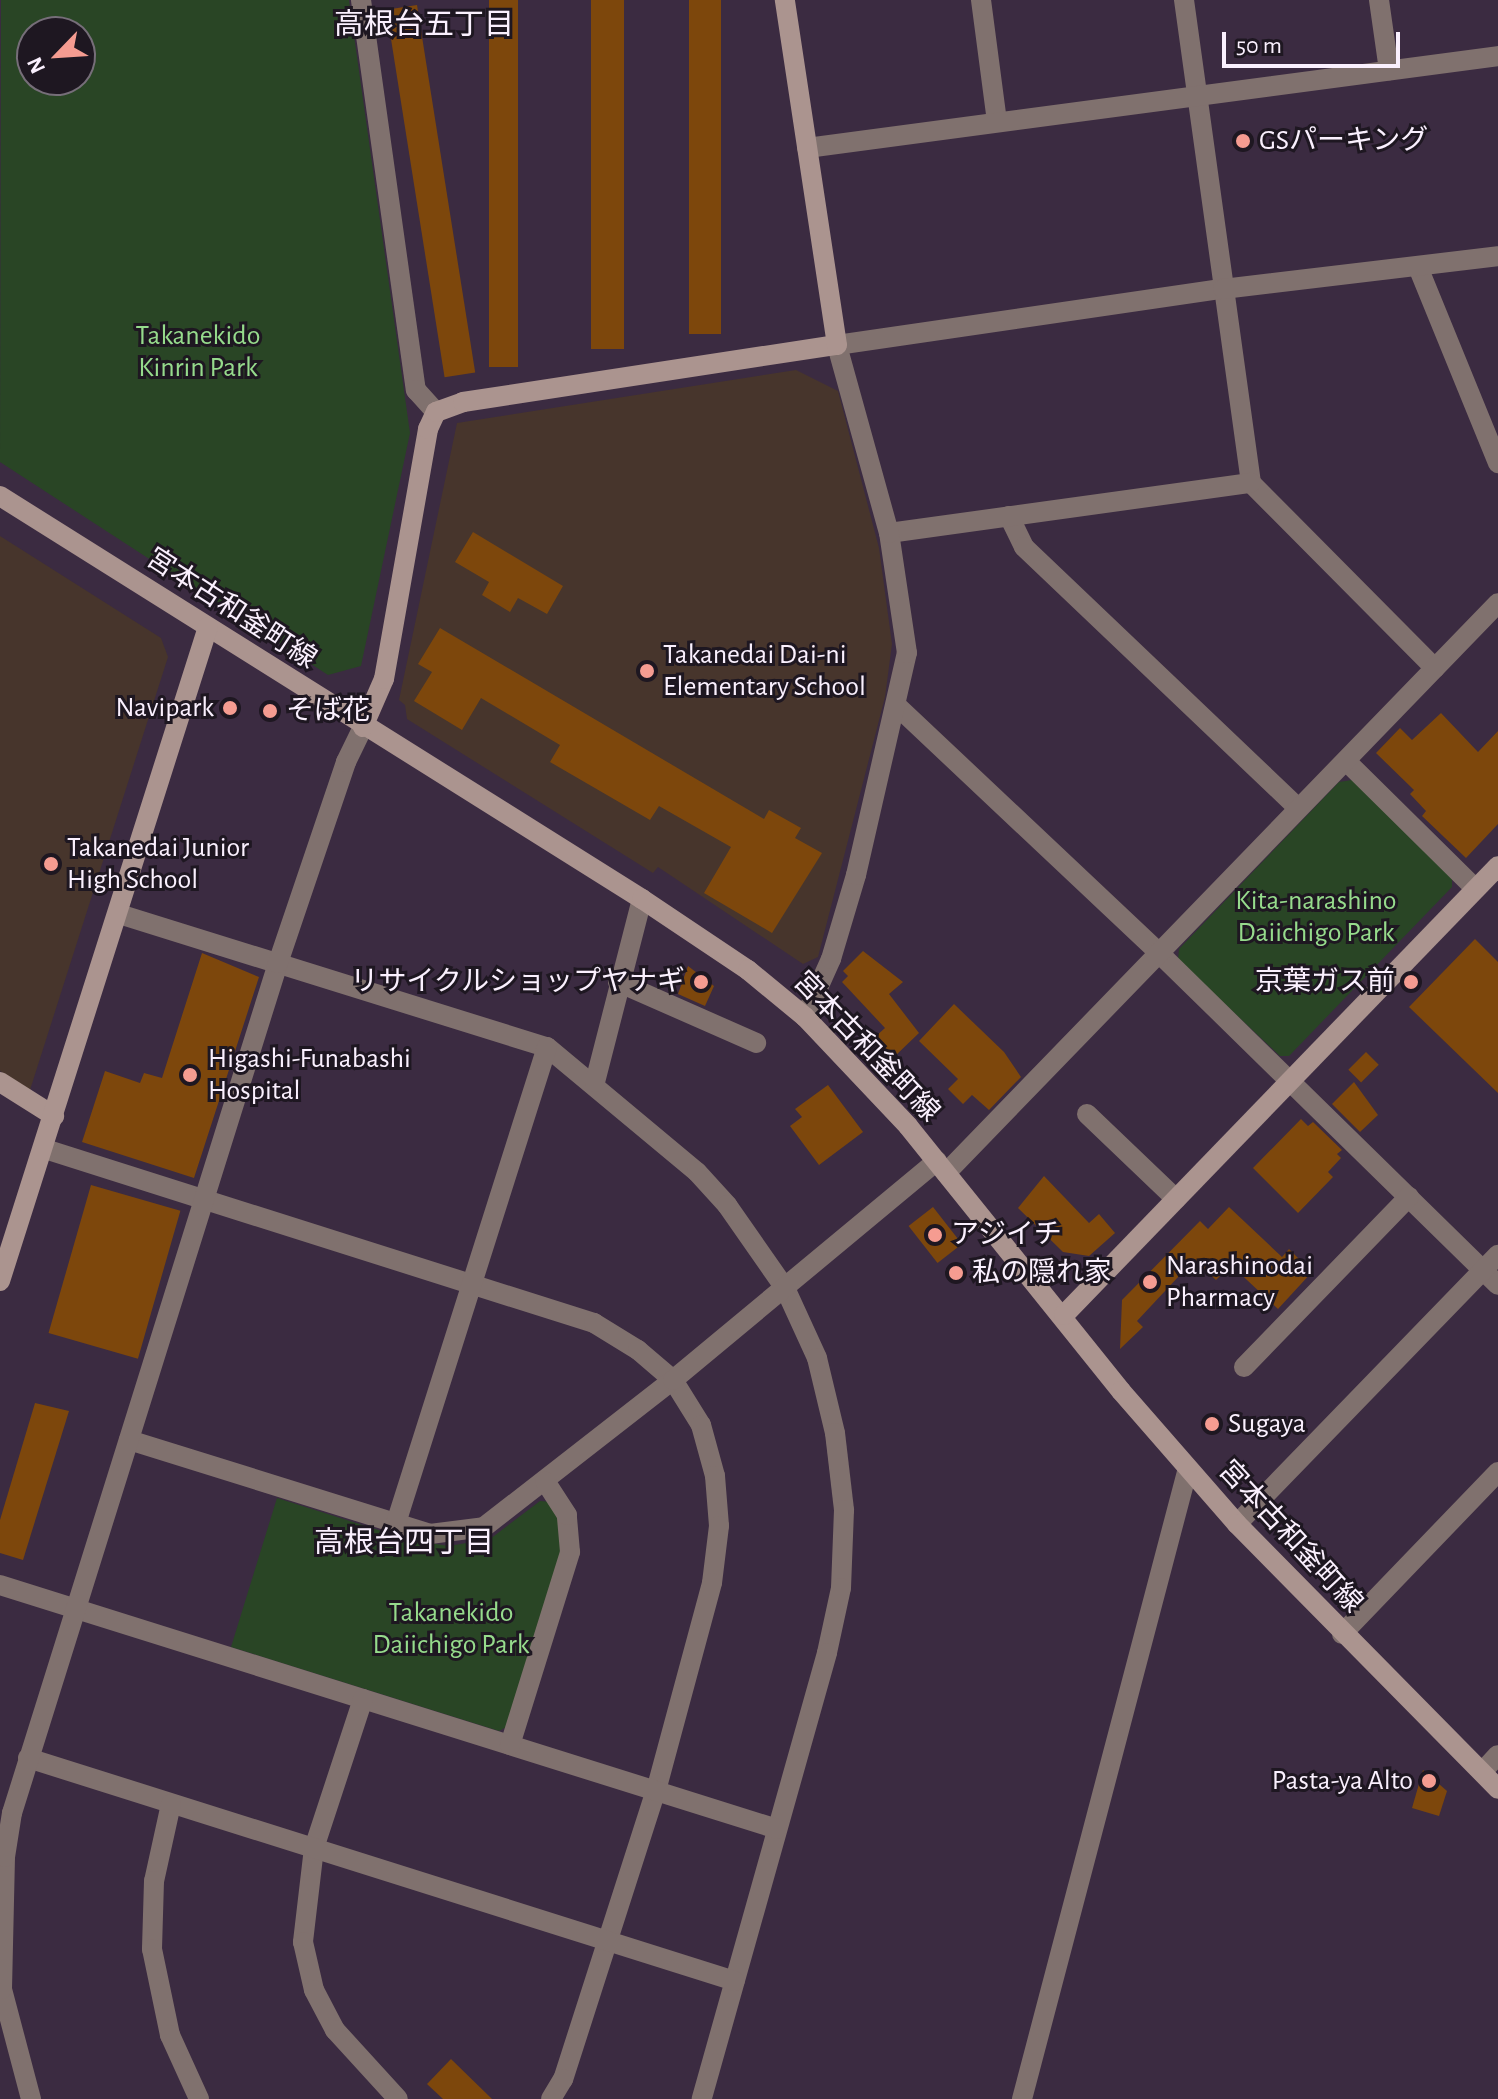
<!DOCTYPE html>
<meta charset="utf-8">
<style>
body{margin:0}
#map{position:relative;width:1498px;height:2099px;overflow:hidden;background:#3b2b41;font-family:"Alegreya Sans","Noto Sans JP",sans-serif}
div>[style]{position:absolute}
.education>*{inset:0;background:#47352c}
.green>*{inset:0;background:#294525}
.building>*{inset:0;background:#7d470c;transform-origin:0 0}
.street>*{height:20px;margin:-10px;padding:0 10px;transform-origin:10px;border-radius:10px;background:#80716e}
.secondary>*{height:20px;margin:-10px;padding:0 10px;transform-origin:10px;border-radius:10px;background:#ab948f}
.dots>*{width:22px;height:22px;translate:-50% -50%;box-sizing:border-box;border:4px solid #1e1721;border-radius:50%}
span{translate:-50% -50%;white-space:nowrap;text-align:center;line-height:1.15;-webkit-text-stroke:6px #1e1721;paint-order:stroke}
.poi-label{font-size:28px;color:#faf0fe}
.left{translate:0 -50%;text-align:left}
.right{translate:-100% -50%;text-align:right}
.park-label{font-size:28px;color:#96db8c}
.street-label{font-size:28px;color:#faf0fe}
.neighbourhood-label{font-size:30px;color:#faf0fe}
.north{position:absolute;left:16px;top:16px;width:80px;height:80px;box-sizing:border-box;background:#1e1721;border:2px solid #766e79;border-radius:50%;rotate:245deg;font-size:22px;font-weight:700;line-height:32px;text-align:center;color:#faf0fe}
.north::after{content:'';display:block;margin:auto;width:28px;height:36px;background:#f59c91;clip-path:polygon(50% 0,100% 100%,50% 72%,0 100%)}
.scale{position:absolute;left:1222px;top:32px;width:178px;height:36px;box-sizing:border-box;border:4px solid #faf0fe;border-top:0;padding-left:10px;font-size:24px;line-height:28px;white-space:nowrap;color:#faf0fe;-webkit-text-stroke:6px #1e1721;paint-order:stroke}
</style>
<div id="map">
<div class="education">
<div style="clip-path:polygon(796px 370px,838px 391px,879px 548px,892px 644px,885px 697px,818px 957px,803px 964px,658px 867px,653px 873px,407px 719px,405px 705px,399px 700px,457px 423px)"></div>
<div style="clip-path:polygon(0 536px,161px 638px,168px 657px,30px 1090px,0 1071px)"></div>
</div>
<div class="green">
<div style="clip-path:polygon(evenodd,1px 0,349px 0,410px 433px,361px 666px,328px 675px,0 462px,1px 0,80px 32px,80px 80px,32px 80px,32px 32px,80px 32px)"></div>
<div style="clip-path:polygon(1352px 780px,1452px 876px,1452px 887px,1289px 1056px,1280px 1056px,1178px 960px,1179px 949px,1339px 782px)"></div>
<div style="clip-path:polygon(277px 1498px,410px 1540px,449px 1546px,490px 1539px,540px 1501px,553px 1502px,564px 1542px,508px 1726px,499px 1731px,231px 1647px)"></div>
</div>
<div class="building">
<div style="left:489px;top:0;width:29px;height:367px"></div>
<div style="left:591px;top:0;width:33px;height:349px"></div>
<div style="left:689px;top:0;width:32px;height:334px"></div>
<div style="left:417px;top:5px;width:372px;height:31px;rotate:81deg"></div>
<div style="clip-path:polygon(473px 532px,563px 586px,547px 614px,518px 598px,510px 612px,482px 595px,489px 582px,455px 562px)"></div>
<div style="clip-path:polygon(440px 628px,764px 819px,769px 810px,801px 828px,795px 838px,822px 853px,772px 933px,704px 893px,731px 847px,659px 806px,650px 820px,550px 762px,560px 745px,481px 698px,462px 730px,414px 701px,432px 672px,418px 664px)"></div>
<div style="clip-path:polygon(1441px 713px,1478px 752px,1498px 731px,1498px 824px,1466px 858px,1422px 816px,1426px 811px,1410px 794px,1414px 790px,1376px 753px,1400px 728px,1412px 740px)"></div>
<div style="clip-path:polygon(1475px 939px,1498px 962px,1498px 1093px,1409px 1007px)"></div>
<div style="clip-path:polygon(863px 951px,903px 982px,889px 994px,919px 1033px,894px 1057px,875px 1037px,885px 1028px,842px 982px,848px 976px,843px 971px)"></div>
<div style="clip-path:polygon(202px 953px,259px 977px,194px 1178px,82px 1142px,105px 1071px,140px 1083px,144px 1073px,162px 1078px)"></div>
<div style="clip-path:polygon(688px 966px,714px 986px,705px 1006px,678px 994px)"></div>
<div style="clip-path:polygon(954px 1004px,1004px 1052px,1021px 1077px,989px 1110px,972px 1095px,963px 1104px,948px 1089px,958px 1079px,919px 1041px)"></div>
<div style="left:1366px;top:1052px;width:18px;height:25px;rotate:45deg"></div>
<div style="clip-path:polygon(1354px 1082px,1378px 1115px,1360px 1132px,1332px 1104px)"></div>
<div style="clip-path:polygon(828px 1085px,863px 1132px,819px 1165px,790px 1126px,802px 1117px,795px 1109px)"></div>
<div style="clip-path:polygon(1301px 1119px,1308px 1126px,1313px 1122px,1342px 1150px,1337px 1154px,1341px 1158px,1328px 1172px,1333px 1177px,1298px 1213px,1253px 1168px)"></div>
<div style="clip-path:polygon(1044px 1176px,1089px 1223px,1099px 1214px,1115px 1233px,1089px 1256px,1063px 1252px,1018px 1208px)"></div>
<div style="left:91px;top:1185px;width:93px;height:154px;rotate:16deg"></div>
<div style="left:933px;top:1207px;width:47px;height:31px;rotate:52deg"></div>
<div style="clip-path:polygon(1229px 1207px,1282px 1257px,1289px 1249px,1312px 1272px,1278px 1309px,1231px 1265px,1216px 1280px,1194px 1260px,1137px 1321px,1143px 1327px,1120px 1349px,1122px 1300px,1200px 1221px,1208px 1229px)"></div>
<div style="clip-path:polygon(35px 1403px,69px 1411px,23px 1560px,0 1553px,0 1520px)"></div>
<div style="clip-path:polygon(1423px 1770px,1447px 1791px,1439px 1816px,1412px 1808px)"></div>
<div style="clip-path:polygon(451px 2059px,492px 2099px,443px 2099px,427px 2084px)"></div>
</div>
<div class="street">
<div style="left:361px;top:0;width:394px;rotate:82deg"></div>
<div style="left:416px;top:390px;width:30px;rotate:48deg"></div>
<div style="left:981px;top:0;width:123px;rotate:82.5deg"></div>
<div style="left:1184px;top:0;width:488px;rotate:82.1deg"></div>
<div style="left:1251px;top:483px;width:261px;rotate:45.2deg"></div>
<div style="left:1379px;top:0;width:71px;rotate:81.9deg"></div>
<div style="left:807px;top:148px;width:697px;rotate:-7.58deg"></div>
<div style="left:1418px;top:267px;width:212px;rotate:67.8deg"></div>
<div style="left:1009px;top:516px;width:34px;rotate:64deg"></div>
<div style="left:1024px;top:547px;width:378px;rotate:43.6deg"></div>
<div style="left:889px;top:533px;width:365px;rotate:-7.9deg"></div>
<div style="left:896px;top:705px;width:361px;rotate:43.3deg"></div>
<div style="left:1159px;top:953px;width:474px;rotate:44.4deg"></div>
<div style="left:1346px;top:761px;width:182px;rotate:44.6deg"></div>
<div style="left:119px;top:914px;width:448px;rotate:17.3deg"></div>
<div style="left:547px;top:1047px;width:195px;rotate:39.8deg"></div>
<div style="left:697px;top:1172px;width:45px;rotate:47.7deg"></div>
<div style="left:727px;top:1205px;width:101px;rotate:55.1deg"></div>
<div style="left:785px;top:1288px;width:77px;rotate:65.4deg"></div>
<div style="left:817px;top:1358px;width:77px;rotate:76.5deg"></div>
<div style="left:835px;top:1433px;width:78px;rotate:83.3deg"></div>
<div style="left:844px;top:1510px;width:78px;rotate:92.2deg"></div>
<div style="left:841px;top:1588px;width:66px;rotate:102.2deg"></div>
<div style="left:827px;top:1653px;width:463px;rotate:105.7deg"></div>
<div style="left:618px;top:982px;width:151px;rotate:23.8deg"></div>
<div style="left:805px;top:1017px;width:64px;rotate:-65.9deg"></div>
<div style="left:831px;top:959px;width:88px;rotate:-73.4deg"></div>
<div style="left:856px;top:875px;width:228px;rotate:-77.1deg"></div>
<div style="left:907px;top:653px;width:121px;rotate:-98.5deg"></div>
<div style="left:889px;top:533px;width:195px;rotate:-105.5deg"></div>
<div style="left:837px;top:345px;width:390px;rotate:-8.3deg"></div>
<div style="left:1223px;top:289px;width:277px;rotate:-6.8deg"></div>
<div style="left:595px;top:1082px;width:189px;rotate:-75.6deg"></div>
<div style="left:1087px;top:1114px;width:123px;rotate:43.7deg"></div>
<div style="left:45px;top:1149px;width:576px;rotate:17.59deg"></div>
<div style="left:594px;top:1323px;width:52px;rotate:31.5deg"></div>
<div style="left:638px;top:1350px;width:46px;rotate:40.6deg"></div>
<div style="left:673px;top:1380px;width:53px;rotate:58.1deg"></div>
<div style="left:701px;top:1425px;width:53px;rotate:74.6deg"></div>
<div style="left:715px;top:1476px;width:50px;rotate:85.4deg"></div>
<div style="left:719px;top:1526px;width:57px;rotate:97deg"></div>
<div style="left:712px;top:1583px;width:214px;rotate:105.1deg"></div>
<div style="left:656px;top:1790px;width:304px;rotate:107.8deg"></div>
<div style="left:563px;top:2079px;width:23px;rotate:121deg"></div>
<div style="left:946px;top:1173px;width:793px;rotate:-45.92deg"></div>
<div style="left:1244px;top:1367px;width:237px;rotate:-45.9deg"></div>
<div style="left:129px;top:1440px;width:315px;rotate:17.3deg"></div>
<div style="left:430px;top:1534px;width:54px;rotate:-7.4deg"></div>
<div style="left:484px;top:1527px;width:239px;rotate:-37.9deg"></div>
<div style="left:673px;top:1380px;width:343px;rotate:-39.7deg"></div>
<div style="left:396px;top:1523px;width:499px;rotate:-72.4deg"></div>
<div style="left:1237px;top:1524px;width:375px;rotate:-45.9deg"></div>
<div style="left:0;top:1585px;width:814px;rotate:17.43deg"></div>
<div style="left:1342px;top:1634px;width:225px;rotate:-46.1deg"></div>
<div style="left:363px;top:1699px;width:157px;rotate:108.2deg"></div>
<div style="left:314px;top:1848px;width:95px;rotate:96.7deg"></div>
<div style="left:303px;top:1942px;width:49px;rotate:77.1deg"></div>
<div style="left:314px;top:1990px;width:45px;rotate:62.3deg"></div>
<div style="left:335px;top:2030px;width:93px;rotate:47.6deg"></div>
<div style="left:510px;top:1745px;width:202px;rotate:-72.7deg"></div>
<div style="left:570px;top:1552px;width:37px;rotate:-95deg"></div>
<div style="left:567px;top:1515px;width:40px;rotate:-122.9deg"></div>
<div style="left:28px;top:1758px;width:741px;rotate:17.51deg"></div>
<div style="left:1482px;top:1772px;width:23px;rotate:-47deg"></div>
<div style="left:171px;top:1804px;width:79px;rotate:102.4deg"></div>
<div style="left:154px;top:1881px;width:68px;rotate:91.7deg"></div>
<div style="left:152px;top:1949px;width:88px;rotate:78.2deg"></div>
<div style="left:170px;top:2035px;width:70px;rotate:65.6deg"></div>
<div style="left:31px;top:2099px;width:114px;rotate:-104.8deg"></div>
<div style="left:2px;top:1989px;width:132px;rotate:-88.7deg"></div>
<div style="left:5px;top:1857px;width:45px;rotate:-81deg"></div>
<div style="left:12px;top:1813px;width:891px;rotate:-72.62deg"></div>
<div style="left:278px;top:963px;width:212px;rotate:-71.3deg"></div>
<div style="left:346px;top:762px;width:39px;rotate:-64deg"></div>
<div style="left:1022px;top:2099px;width:652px;rotate:-75.26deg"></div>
</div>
<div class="secondary">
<div style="left:0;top:496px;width:758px;rotate:32.12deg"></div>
<div style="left:642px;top:899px;width:128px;rotate:33.8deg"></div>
<div style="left:748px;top:970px;width:74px;rotate:39.5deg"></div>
<div style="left:805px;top:1017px;width:150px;rotate:46.6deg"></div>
<div style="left:908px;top:1126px;width:340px;rotate:51.2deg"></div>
<div style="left:1121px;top:1391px;width:176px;rotate:48.9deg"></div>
<div style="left:1237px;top:1524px;width:372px;rotate:45.4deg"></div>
<div style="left:363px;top:727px;width:52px;rotate:-66.4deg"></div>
<div style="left:384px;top:679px;width:254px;rotate:-80deg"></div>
<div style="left:428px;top:429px;width:19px;rotate:-65deg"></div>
<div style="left:436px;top:412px;width:29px;rotate:-20deg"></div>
<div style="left:463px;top:402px;width:378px;rotate:-8.7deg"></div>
<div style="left:837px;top:345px;width:349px;rotate:-98.6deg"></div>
<div style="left:0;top:1082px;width:64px;rotate:32.2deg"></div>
<div style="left:0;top:1281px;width:686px;rotate:-72.36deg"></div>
<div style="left:1064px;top:1315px;width:624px;rotate:-45.97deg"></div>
</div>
<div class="dots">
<div style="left:1243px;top:141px;background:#f59c91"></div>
<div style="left:647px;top:671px;background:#f59c91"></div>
<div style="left:230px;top:708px;background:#f59c91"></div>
<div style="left:270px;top:711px;background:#f59c91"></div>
<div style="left:51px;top:864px;background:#f59c91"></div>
<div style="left:701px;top:982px;background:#f59c91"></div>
<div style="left:1411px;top:982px;background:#f59c91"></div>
<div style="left:190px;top:1075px;background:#f59c91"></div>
<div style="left:935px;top:1235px;background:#f59c91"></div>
<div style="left:956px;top:1273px;background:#f59c91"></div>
<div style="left:1150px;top:1282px;background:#f59c91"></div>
<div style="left:1212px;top:1424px;background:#f59c91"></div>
<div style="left:1429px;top:1781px;background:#f59c91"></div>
</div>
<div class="poi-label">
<span class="left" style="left:1259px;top:141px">GSパーキング</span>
<span class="left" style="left:663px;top:671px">Takanedai Dai-ni<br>Elementary School</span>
<span class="right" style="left:214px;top:708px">Navipark</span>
<span class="left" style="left:286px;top:711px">そば花</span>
<span class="left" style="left:67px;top:864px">Takanedai Junior<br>High School</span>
<span class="right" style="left:685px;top:982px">リサイクルショップヤナギ</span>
<span class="right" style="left:1395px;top:982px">京葉ガス前</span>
<span class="left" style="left:208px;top:1075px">Higashi-Funabashi<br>Hospital</span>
<span class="left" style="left:951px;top:1235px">アジイチ</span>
<span class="left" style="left:1166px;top:1282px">Narashinodai<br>Pharmacy</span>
<span class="left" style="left:972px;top:1273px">私の隠れ家</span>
<span class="left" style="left:1228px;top:1424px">Sugaya</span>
<span class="right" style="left:1413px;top:1781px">Pasta-ya Alto</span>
</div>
<div class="park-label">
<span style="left:198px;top:352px">Takanekido<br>Kinrin Park</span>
<span style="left:1316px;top:917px">Kita-narashino<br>Daiichigo Park</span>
<span style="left:451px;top:1629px">Takanekido<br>Daiichigo Park</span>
</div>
<div class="street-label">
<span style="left:231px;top:609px;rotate:33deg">宮本古和釜町線</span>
<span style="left:866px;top:1047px;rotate:46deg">宮本古和釜町線</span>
<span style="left:1290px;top:1537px;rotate:47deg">宮本古和釜町線</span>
</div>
<div class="neighbourhood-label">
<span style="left:424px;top:25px">高根台五丁目</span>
<span style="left:404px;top:1543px">高根台四丁目</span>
</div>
<div class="north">N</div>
<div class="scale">50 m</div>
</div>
